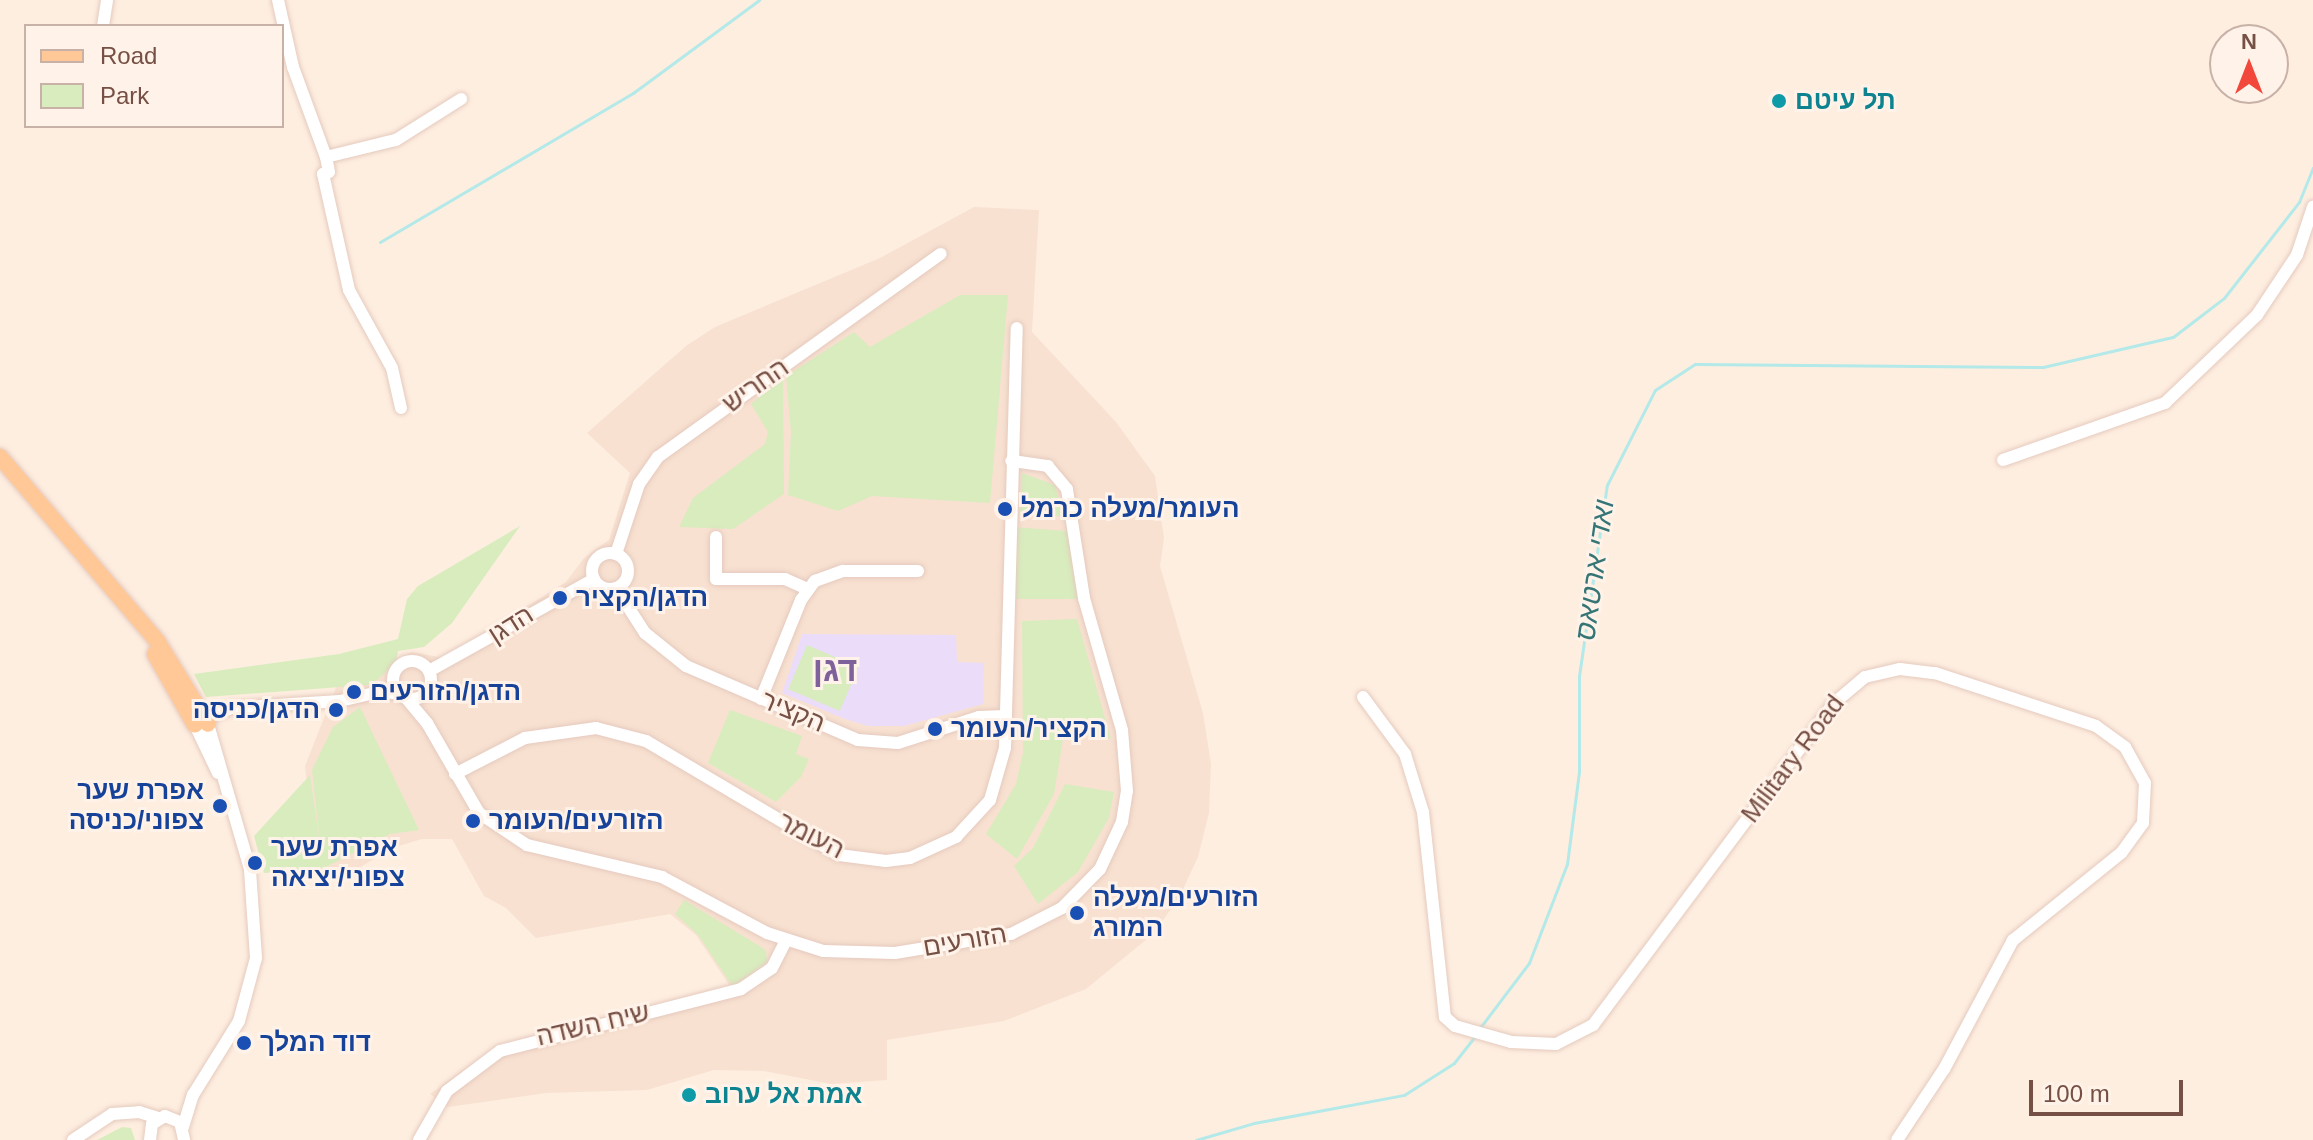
<!DOCTYPE html>
<meta charset="utf-8">
<style>
body{margin:0}
#map{position:relative;width:2313px;height:1140px;overflow:hidden;background:#feeee0;font-family:Helvetica,"Noto Sans Hebrew",sans-serif}
div>[style]{position:absolute}
.residential>*{inset:0;background:#f8e1d1}
.education>*{inset:0;background:#ebddfa}
.green>*{inset:0;background:#d8ecbe;transform-origin:0 0}
.stream>*{height:3px;margin:-1.5px;padding:0 1.5px;transform-origin:1.5px;border-radius:1.5px;background:#b3e9e8}
.roads{filter:drop-shadow(0 0 2px #e5cabe) drop-shadow(0 0 2px #e5cabe)}
.minor>*{height:12px;margin:-6px;padding:0 6px;transform-origin:6px;border-radius:6px;background:#fff}
.minor>.ring{margin:-6px;padding:0;box-sizing:content-box;background:none;border:12px solid #fff;border-radius:50%}
.major>*{height:16px;margin:-8px;padding:0 8px;transform-origin:8px;border-radius:8px;background:#ffc896}
.dots>*{width:22px;height:22px;translate:-50% -50%;box-sizing:border-box;border:4px solid #fff2e8;border-radius:50%}
span{translate:-50% -50%;white-space:nowrap;text-align:center;line-height:1.15;-webkit-text-stroke:6px #fff2e8;paint-order:stroke}
.culture-label{font-size:26px;color:#0d838f;font-weight:700}
.left{translate:0 -50%;text-align:left}
.street-label{font-size:26px;color:#764f45}
.transit-label{font-size:26px;color:#164399;font-weight:700}
.right{translate:-100% -50%;text-align:right}
.water-label{font-size:28px;color:#357576;font-style:italic}
.district-label{font-size:34px;color:#7e609b;font-weight:700}
.legend{position:absolute;left:24px;top:24px;width:260px;height:104px;box-sizing:border-box;background:#fff2e8;border:2px solid #c8b1a7;margin:0;padding:10px 14px;list-style:none;font-size:24px;color:#764f45}
.legend li{display:flex;align-items:center;gap:16px;height:40px}
.legend b{width:40px;border:2px solid #c8b1a7}
.north{position:absolute;left:2209px;top:24px;width:80px;height:80px;box-sizing:border-box;background:#fff2e8;border:2px solid #c8b1a7;border-radius:50%;rotate:0deg;font-size:22px;font-weight:700;line-height:32px;text-align:center;color:#764f45}
.north::after{content:'';display:block;margin:auto;width:28px;height:36px;background:#f2483b;clip-path:polygon(50% 0,100% 100%,50% 72%,0 100%)}
.scale{position:absolute;left:2029px;top:1080px;width:154px;height:36px;box-sizing:border-box;border:4px solid #764f45;border-top:0;padding-left:10px;font-size:24px;line-height:28px;white-space:nowrap;color:#764f45;-webkit-text-stroke:6px #fff2e8;paint-order:stroke}
</style>
<div id="map">
<div class="residential">
<div style="clip-path:polygon(974px 207px,1039px 210px,1032px 332px,1116px 422px,1155px 476px,1164px 538px,1160px 566px,1203px 713px,1211px 764px,1209px 813px,1198px 857px,1179px 898px,1153px 934px,1086px 989px,1004px 1021px,887px 1040px,887px 1080px,831px 1084px,764px 1071px,714px 1070px,647px 1090px,546px 1093px,448px 1107px,430px 1094px,492px 1050px,535px 1035px,731px 988px,696px 935px,670px 914px,536px 938px,506px 908px,484px 896px,452px 839px,422px 839px,392px 848px,349px 874px,318px 882px,305px 766px,337px 685px,412px 652px,444px 658px,566px 582px,584px 558px,609px 540px,630px 473px,587px 433px,686px 346px,715px 327px,880px 258px)"></div>
</div>
<div class="education">
<div style="clip-path:polygon(802px 634px,956px 635px,957px 662px,984px 663px,983px 704px,904px 726px,868px 726px,845px 719px,782px 693px)"></div>
</div>
<div class="green">
<div style="clip-path:polygon(960px 295px,1008px 295px,990px 503px,872px 496px,838px 511px,788px 495px,791px 432px,786px 376px,854px 332px,870px 347px)"></div>
<div style="clip-path:polygon(783px 377px,784px 494px,733px 529px,679px 527px,693px 498px,765px 444px,768px 432px,751px 404px)"></div>
<div style="clip-path:polygon(1022px 473px,1055px 485px,1064px 516px,1020px 515px)"></div>
<div style="clip-path:polygon(520px 526px,452px 623px,424px 647px,398px 651px,396px 663px,377px 680px,367px 685px,206px 697px,194px 674px,339px 654px,398px 639px,407px 599px,418px 586px)"></div>
<div style="clip-path:polygon(1014px 527px,1068px 531px,1079px 599px,1013px 599px)"></div>
<div style="clip-path:polygon(1077px 619px,1111px 739px,1064px 733px,1054px 794px,1017px 859px,986px 834px,1016px 784px,1023px 753px,1022px 621px)"></div>
<div style="left:807px;top:645px;width:56px;height:48px;rotate:23deg"></div>
<div style="clip-path:polygon(360px 707px,419px 830px,390px 834px,322px 869px,264px 873px,254px 836px,310px 775px,320px 845px,312px 770px,333px 727px)"></div>
<div style="clip-path:polygon(730px 710px,802px 736px,796px 754px,809px 759px,801px 777px,776px 802px,708px 763px)"></div>
<div style="clip-path:polygon(1065px 784px,1114px 792px,1109px 818px,1078px 872px,1038px 904px,1014px 866px,1033px 848px)"></div>
<div style="clip-path:polygon(684px 900px,766px 950px,767px 962px,733px 987px,698px 935px,675px 914px)"></div>
<div style="clip-path:polygon(122px 1127px,131px 1128px,135px 1140px,97px 1140px)"></div>
</div>
<div class="stream">
<div style="left:380px;top:242px;width:294px;rotate:-30.5deg"></div>
<div style="left:633px;top:93px;width:157px;rotate:-36.4deg"></div>
<div style="left:1479px;top:1029px;width:83px;rotate:-52.9deg"></div>
<div style="left:1529px;top:963px;width:106px;rotate:-69deg"></div>
<div style="left:1567px;top:864px;width:93px;rotate:-82.6deg"></div>
<div style="left:1579px;top:772px;width:96px;rotate:-90deg"></div>
<div style="left:1579px;top:676px;width:193px;rotate:-81.7deg"></div>
<div style="left:1607px;top:485px;width:106px;rotate:-63.2deg"></div>
<div style="left:1655px;top:390px;width:48px;rotate:-33deg"></div>
<div style="left:1695px;top:364px;width:348px;rotate:0.5deg"></div>
<div style="left:2043px;top:367px;width:133px;rotate:-13deg"></div>
<div style="left:2173px;top:337px;width:64px;rotate:-37.4deg"></div>
<div style="left:2224px;top:298px;width:122px;rotate:-52deg"></div>
<div style="left:2299px;top:202px;width:37px;rotate:-68deg"></div>
<div style="left:1196px;top:1140px;width:60px;rotate:-16.3deg"></div>
<div style="left:1254px;top:1123px;width:153px;rotate:-10.6deg"></div>
<div style="left:1404px;top:1095px;width:59px;rotate:-32.6deg"></div>
<div style="left:1454px;top:1063px;width:34px;rotate:-52deg"></div>
</div>
<div class="roads">
<div class="minor">
<div style="left:278px;top:0;width:69px;rotate:77.4deg"></div>
<div style="left:293px;top:67px;width:96px;rotate:69.9deg"></div>
<div style="left:103px;top:26px;width:26px;rotate:-81deg"></div>
<div style="left:401px;top:408px;width:41px;rotate:-102.7deg"></div>
<div style="left:392px;top:368px;width:89px;rotate:-118.9deg"></div>
<div style="left:349px;top:290px;width:119px;rotate:-102.6deg"></div>
<div style="left:323px;top:174px;width:6px;rotate:-18deg"></div>
<div style="left:329px;top:172px;width:15px;rotate:-101deg"></div>
<div style="left:326px;top:157px;width:72px;rotate:-13.7deg"></div>
<div style="left:396px;top:140px;width:77px;rotate:-32.2deg"></div>
<div style="left:2003px;top:460px;width:172px;rotate:-19.4deg"></div>
<div style="left:2165px;top:403px;width:127px;rotate:-43.7deg"></div>
<div style="left:2257px;top:315px;width:72px;rotate:-56.3deg"></div>
<div style="left:2297px;top:255px;width:51px;rotate:-71.6deg"></div>
<div style="left:716px;top:537px;width:42px;rotate:90deg"></div>
<div style="left:716px;top:579px;width:69px"></div>
<div style="left:785px;top:579px;width:24px;rotate:24deg"></div>
<div class="ring" style="left:592px;top:553px;width:24px;height:24px"></div>
<div style="left:616px;top:554px;width:74px;rotate:-71.8deg"></div>
<div style="left:639px;top:484px;width:33px;rotate:-55deg"></div>
<div style="left:658px;top:457px;width:348px;rotate:-35.7deg"></div>
<div style="left:616px;top:588px;width:54px;rotate:57.2deg"></div>
<div style="left:645px;top:633px;width:53px;rotate:38.8deg"></div>
<div style="left:686px;top:666px;width:187px;rotate:23.3deg"></div>
<div style="left:858px;top:740px;width:40px;rotate:4.3deg"></div>
<div style="left:898px;top:743px;width:85px;rotate:-17.8deg"></div>
<div style="left:979px;top:717px;width:27px;rotate:-2deg"></div>
<div class="ring" style="left:393px;top:661px;width:26px;height:26px"></div>
<div style="left:429px;top:671px;width:189px;rotate:-29.1deg"></div>
<div style="left:1363px;top:697px;width:71px;rotate:53.6deg"></div>
<div style="left:1405px;top:754px;width:61px;rotate:72.8deg"></div>
<div style="left:1423px;top:812px;width:206px;rotate:83.9deg"></div>
<div style="left:1445px;top:1017px;width:13px;rotate:42deg"></div>
<div style="left:1455px;top:1026px;width:58px;rotate:15.9deg"></div>
<div style="left:1511px;top:1042px;width:45px;rotate:2.5deg"></div>
<div style="left:1556px;top:1044px;width:42px;rotate:-27.2deg"></div>
<div style="left:1593px;top:1025px;width:401px;rotate:-53.2deg"></div>
<div style="left:1833px;top:704px;width:42px;rotate:-40.2deg"></div>
<div style="left:1865px;top:677px;width:36px;rotate:-13deg"></div>
<div style="left:1900px;top:669px;width:35px;rotate:7deg"></div>
<div style="left:1935px;top:673px;width:169px;rotate:18.2deg"></div>
<div style="left:2096px;top:726px;width:36px;rotate:36deg"></div>
<div style="left:2125px;top:747px;width:41px;rotate:60.9deg"></div>
<div style="left:2145px;top:783px;width:40px;rotate:92.9deg"></div>
<div style="left:2143px;top:823px;width:37px;rotate:126deg"></div>
<div style="left:2121px;top:853px;width:139px;rotate:141.1deg"></div>
<div style="left:2013px;top:940px;width:146px;rotate:118.1deg"></div>
<div style="left:1944px;top:1069px;width:85px;rotate:123.5deg"></div>
<div style="left:406px;top:698px;width:33px;rotate:50deg"></div>
<div style="left:427px;top:723px;width:104px;rotate:60deg"></div>
<div style="left:479px;top:813px;width:58px;rotate:33.7deg"></div>
<div style="left:527px;top:845px;width:139px;rotate:13.3deg"></div>
<div style="left:662px;top:877px;width:119px;rotate:28.1deg"></div>
<div style="left:767px;top:933px;width:59px;rotate:17.8deg"></div>
<div style="left:823px;top:951px;width:72px;rotate:1.6deg"></div>
<div style="left:895px;top:953px;width:118px;rotate:-9.3deg"></div>
<div style="left:1011px;top:934px;width:57px;rotate:-27deg"></div>
<div style="left:1062px;top:908px;width:54px;rotate:-45.7deg"></div>
<div style="left:1100px;top:869px;width:52px;rotate:-64.9deg"></div>
<div style="left:1122px;top:822px;width:31px;rotate:-81deg"></div>
<div style="left:1127px;top:791px;width:61px;rotate:-94.7deg"></div>
<div style="left:1122px;top:730px;width:137px;rotate:-106.1deg"></div>
<div style="left:1084px;top:598px;width:110px;rotate:-98.9deg"></div>
<div style="left:1067px;top:489px;width:30px;rotate:-130deg"></div>
<div style="left:1048px;top:466px;width:37px;rotate:-172deg"></div>
<div style="left:761px;top:699px;width:107px;rotate:-68deg"></div>
<div style="left:801px;top:600px;width:24px;rotate:-54deg"></div>
<div style="left:815px;top:581px;width:30px;rotate:-20deg"></div>
<div style="left:843px;top:571px;width:75px"></div>
<div style="left:199px;top:721px;width:35px;rotate:-22deg"></div>
<div style="left:231px;top:708px;width:109px;rotate:-3.7deg"></div>
<div style="left:340px;top:701px;width:44px;rotate:-13.1deg"></div>
<div style="left:383px;top:691px;width:16px;rotate:11deg"></div>
<div style="left:195px;top:725px;width:53px;rotate:64.4deg"></div>
<div style="left:455px;top:774px;width:79px;rotate:-27.2deg"></div>
<div style="left:525px;top:738px;width:72px;rotate:-8deg"></div>
<div style="left:596px;top:728px;width:52px;rotate:14.6deg"></div>
<div style="left:646px;top:741px;width:224px;rotate:30.6deg"></div>
<div style="left:839px;top:855px;width:47px;rotate:7.3deg"></div>
<div style="left:886px;top:861px;width:24px;rotate:-7deg"></div>
<div style="left:910px;top:858px;width:51px;rotate:-24.5deg"></div>
<div style="left:956px;top:837px;width:50px;rotate:-47.4deg"></div>
<div style="left:990px;top:800px;width:54px;rotate:-73.9deg"></div>
<div style="left:1005px;top:748px;width:420px;rotate:-88.4deg"></div>
<div style="left:183px;top:1127px;width:34px;rotate:-73deg"></div>
<div style="left:193px;top:1095px;width:87px;rotate:-58.1deg"></div>
<div style="left:239px;top:1021px;width:65px;rotate:-74.9deg"></div>
<div style="left:256px;top:958px;width:89px;rotate:-93.9deg"></div>
<div style="left:250px;top:869px;width:151px;rotate:-106.2deg"></div>
<div style="left:73px;top:1140px;width:47px;rotate:-33.7deg"></div>
<div style="left:112px;top:1114px;width:27px;rotate:-4deg"></div>
<div style="left:139px;top:1112px;width:21px;rotate:17deg"></div>
<div style="left:150px;top:1140px;width:16px;rotate:-83deg"></div>
<div style="left:152px;top:1124px;width:15px;rotate:-32deg"></div>
<div style="left:165px;top:1116px;width:16px;rotate:22deg"></div>
<div style="left:180px;top:1122px;width:18px;rotate:77deg"></div>
<div style="left:419px;top:1140px;width:56px;rotate:-60.3deg"></div>
<div style="left:447px;top:1091px;width:66px;rotate:-37deg"></div>
<div style="left:500px;top:1051px;width:249px;rotate:-14.4deg"></div>
<div style="left:741px;top:989px;width:37px;rotate:-34deg"></div>
<div style="left:772px;top:968px;width:30px;rotate:-63deg"></div>
</div>
<div class="major">
<div style="left:0;top:457px;width:242px;rotate:49.5deg"></div>
<div style="left:157px;top:641px;width:97px;rotate:58.4deg"></div>
<div style="left:155px;top:654px;width:81px;rotate:60.6deg"></div>
</div>
</div>
<div class="dots">
<div style="left:1779px;top:101px;background:#0f9aa8"></div>
<div style="left:1005px;top:509px;background:#1a4fb4"></div>
<div style="left:560px;top:598px;background:#1a4fb4"></div>
<div style="left:354px;top:692px;background:#1a4fb4"></div>
<div style="left:336px;top:710px;background:#1a4fb4"></div>
<div style="left:935px;top:729px;background:#1a4fb4"></div>
<div style="left:220px;top:806px;background:#1a4fb4"></div>
<div style="left:473px;top:821px;background:#1a4fb4"></div>
<div style="left:255px;top:863px;background:#1a4fb4"></div>
<div style="left:1077px;top:913px;background:#1a4fb4"></div>
<div style="left:244px;top:1043px;background:#1a4fb4"></div>
<div style="left:689px;top:1095px;background:#0f9aa8"></div>
</div>
<div class="culture-label">
<span class="left" style="left:1795px;top:101px">תל עיטם</span>
<span class="left" style="left:705px;top:1095px">אמת אל ערוב</span>
</div>
<div class="street-label">
<span style="left:756px;top:386px;rotate:-35deg">החריש</span>
<span style="left:511px;top:625px;rotate:-32deg">הדגן</span>
<span style="left:793px;top:712px;rotate:23deg">הקציר</span>
<span style="left:1793px;top:759px;rotate:-53deg">Military Road</span>
<span style="left:811px;top:836px;rotate:27deg">העומר</span>
<span style="left:965px;top:941px;rotate:-10deg">הזורעים</span>
<span style="left:593px;top:1025px;rotate:-13deg">שיח השדה</span>
</div>
<div class="transit-label">
<span class="left" style="left:1021px;top:509px">העומר/מעלה כרמל</span>
<span class="left" style="left:576px;top:598px">הדגן/הקציר</span>
<span class="left" style="left:370px;top:692px">הדגן/הזורעים</span>
<span class="right" style="left:320px;top:710px">הדגן/כניסה</span>
<span class="left" style="left:951px;top:729px">הקציר/העומר</span>
<span class="right" style="left:204px;top:806px">אפרת שער<br>צפוני/כניסה</span>
<span class="left" style="left:489px;top:821px">הזורעים/העומר</span>
<span class="left" style="left:271px;top:863px">אפרת שער<br>צפוני/יציאה</span>
<span class="left" style="left:1093px;top:913px">הזורעים/מעלה<br>המורג</span>
<span class="left" style="left:260px;top:1043px">דוד המלך</span>
</div>
<div class="water-label">
<span style="left:1595px;top:570px;rotate:-82deg">ואדי ארטאס</span>
</div>
<div class="district-label">
<span style="left:835px;top:670px">דגן</span>
</div>
<ul class="legend">
<li><b style="height:10px;background:#ffc896"></b>Road</li>
<li><b style="height:22px;background:#d8ecbe"></b>Park</li>
</ul>
<div class="north">N</div>
<div class="scale">100 m</div>
</div>
